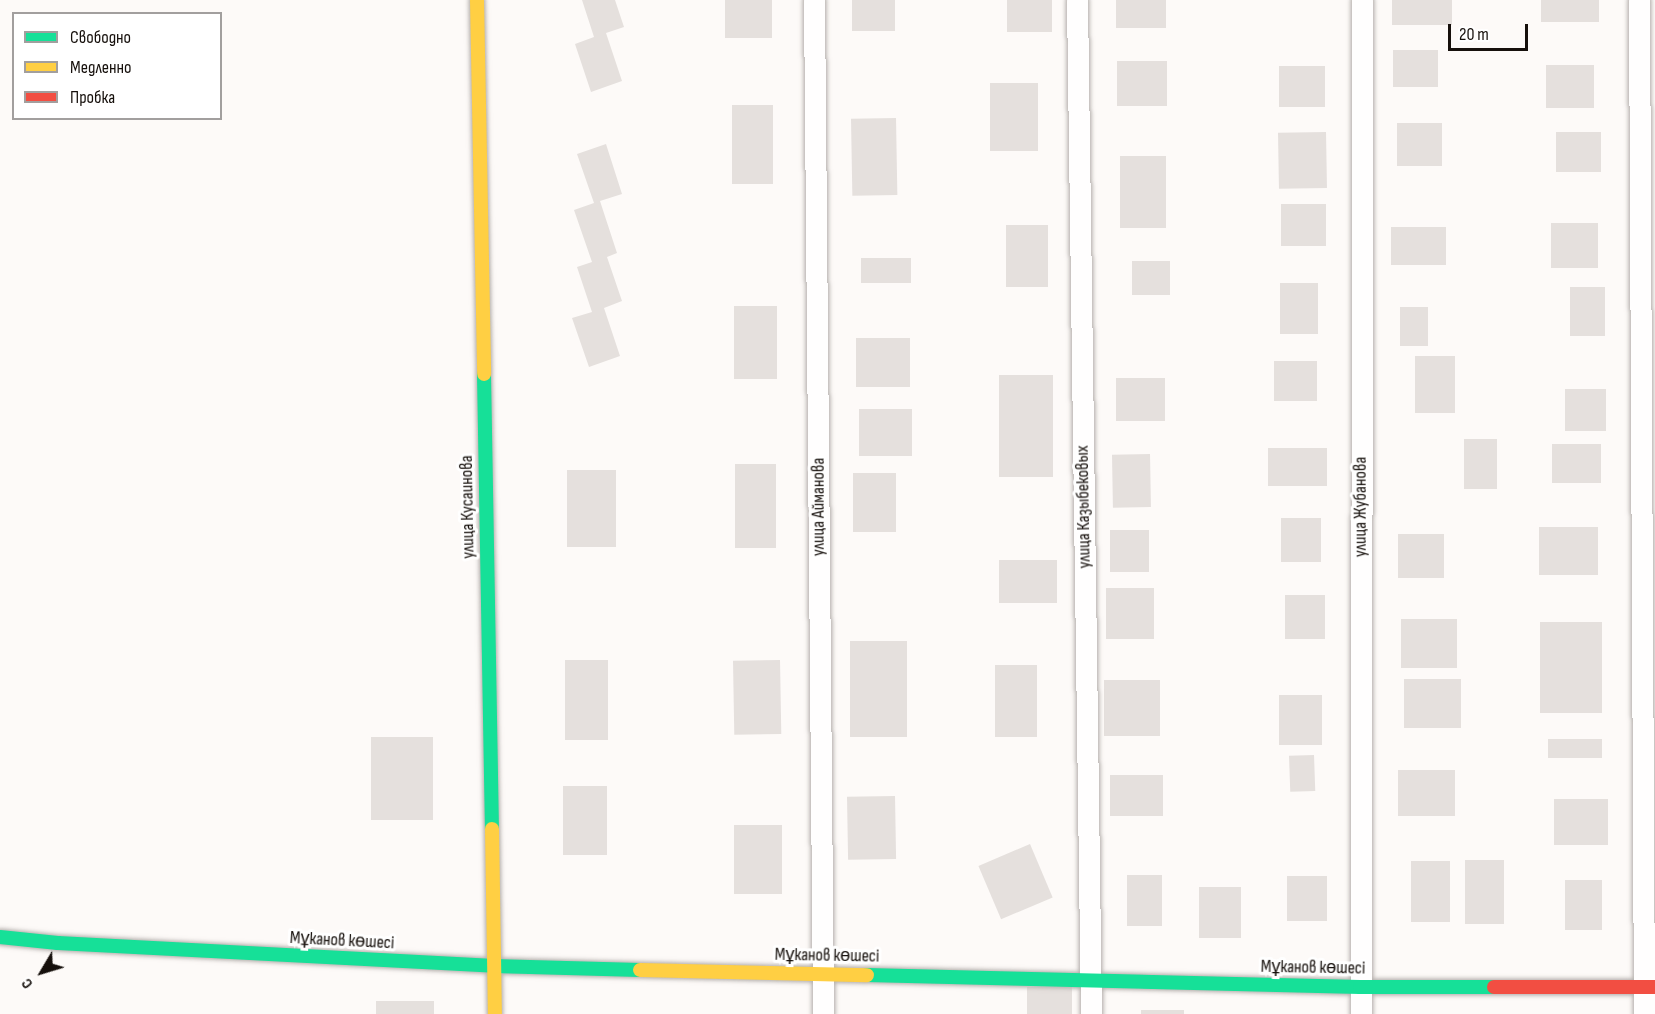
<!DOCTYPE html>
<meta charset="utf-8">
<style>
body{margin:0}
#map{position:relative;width:1655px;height:1014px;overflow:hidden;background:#fdfaf8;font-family:"Sofia Sans Condensed",sans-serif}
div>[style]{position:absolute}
.building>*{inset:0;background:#e5e0dd;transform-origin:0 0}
.roads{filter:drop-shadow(0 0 2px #b6b1ae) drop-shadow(0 0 2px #b6b1ae)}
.street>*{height:21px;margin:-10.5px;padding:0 10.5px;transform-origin:10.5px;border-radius:10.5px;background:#fffefe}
.fast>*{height:14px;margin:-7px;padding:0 7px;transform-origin:7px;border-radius:7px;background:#16e098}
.slow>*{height:14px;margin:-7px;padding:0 7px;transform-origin:7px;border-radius:7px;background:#ffcf43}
.jam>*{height:14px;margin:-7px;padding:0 7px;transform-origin:7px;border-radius:7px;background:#f24e42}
span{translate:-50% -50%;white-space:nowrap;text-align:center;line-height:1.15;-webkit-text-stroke:6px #fff;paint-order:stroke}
.street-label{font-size:18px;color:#16100c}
.legend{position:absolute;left:12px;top:12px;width:210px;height:108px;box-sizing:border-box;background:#fff;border:2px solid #a29f9e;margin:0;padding:8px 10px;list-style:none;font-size:18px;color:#16100c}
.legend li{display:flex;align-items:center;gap:12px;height:30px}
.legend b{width:30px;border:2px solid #a29f9e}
.north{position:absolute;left:12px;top:942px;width:60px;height:60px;-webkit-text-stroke:4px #fff;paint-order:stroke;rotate:232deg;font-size:16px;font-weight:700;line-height:24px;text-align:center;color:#16100c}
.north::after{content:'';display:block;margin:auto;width:21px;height:27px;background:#16100c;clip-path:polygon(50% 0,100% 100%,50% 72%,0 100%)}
.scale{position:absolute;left:1448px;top:24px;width:80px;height:27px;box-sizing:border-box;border:3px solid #16100c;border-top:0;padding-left:8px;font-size:18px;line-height:21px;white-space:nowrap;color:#16100c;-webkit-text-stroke:4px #fff;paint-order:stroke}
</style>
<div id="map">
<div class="building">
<div style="clip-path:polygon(582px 0,615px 0,624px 27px,606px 33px,622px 81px,591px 92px,575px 44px,594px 37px)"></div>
<div style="left:725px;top:0;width:47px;height:38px"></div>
<div style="left:852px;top:0;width:43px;height:31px"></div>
<div style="left:1007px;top:0;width:45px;height:32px"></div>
<div style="left:1116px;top:0;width:50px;height:28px"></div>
<div style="left:1392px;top:0;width:60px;height:25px"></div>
<div style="left:1541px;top:0;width:58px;height:22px"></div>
<div style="left:1393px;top:50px;width:45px;height:37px"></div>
<div style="left:1167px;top:61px;width:45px;height:50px;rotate:90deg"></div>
<div style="left:1546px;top:65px;width:48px;height:43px"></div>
<div style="left:1325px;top:66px;width:41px;height:46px;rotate:90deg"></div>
<div style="left:990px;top:83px;width:48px;height:68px"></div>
<div style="left:732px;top:105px;width:41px;height:79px"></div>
<div style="left:896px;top:118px;width:77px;height:45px;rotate:89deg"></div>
<div style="left:1442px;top:123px;width:43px;height:45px;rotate:90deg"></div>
<div style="left:1326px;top:132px;width:56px;height:48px;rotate:89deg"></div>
<div style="left:1556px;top:132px;width:45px;height:40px"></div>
<div style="clip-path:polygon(606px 144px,622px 194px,600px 201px,617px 253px,607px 257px,622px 301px,604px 308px,620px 356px,589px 367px,572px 318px,592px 312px,577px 267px,592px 262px,574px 210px,594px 203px,577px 154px)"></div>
<div style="left:1120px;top:156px;width:46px;height:72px"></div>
<div style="left:1281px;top:204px;width:45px;height:42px"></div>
<div style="left:1551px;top:223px;width:47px;height:45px"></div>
<div style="left:1006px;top:225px;width:42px;height:62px"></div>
<div style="left:1446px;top:227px;width:38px;height:55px;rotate:90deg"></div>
<div style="left:861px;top:258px;width:50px;height:25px"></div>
<div style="left:1132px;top:261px;width:38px;height:34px"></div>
<div style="left:1280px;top:283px;width:38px;height:51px"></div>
<div style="left:1570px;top:287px;width:35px;height:49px"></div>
<div style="left:734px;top:306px;width:43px;height:73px"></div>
<div style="left:1400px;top:307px;width:28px;height:39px"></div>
<div style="left:910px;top:338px;width:49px;height:54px;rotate:90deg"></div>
<div style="left:1415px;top:356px;width:40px;height:57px"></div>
<div style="left:1274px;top:361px;width:43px;height:40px"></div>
<div style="left:999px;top:375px;width:54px;height:102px"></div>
<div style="left:1116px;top:378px;width:49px;height:43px"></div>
<div style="left:1565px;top:389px;width:41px;height:42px"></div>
<div style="left:859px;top:409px;width:53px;height:47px"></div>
<div style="left:1464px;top:439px;width:33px;height:50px"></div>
<div style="left:1552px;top:444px;width:49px;height:39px"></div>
<div style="left:1268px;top:448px;width:59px;height:38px"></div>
<div style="left:1150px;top:454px;width:53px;height:38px;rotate:89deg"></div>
<div style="left:735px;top:464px;width:41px;height:84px"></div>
<div style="left:567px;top:470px;width:49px;height:77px"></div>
<div style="left:853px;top:473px;width:43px;height:59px"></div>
<div style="left:1281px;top:518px;width:40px;height:44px"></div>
<div style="left:1539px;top:527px;width:59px;height:48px"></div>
<div style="left:1110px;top:530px;width:39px;height:42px"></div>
<div style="left:1444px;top:534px;width:44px;height:46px;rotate:90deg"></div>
<div style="left:999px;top:560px;width:58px;height:43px"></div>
<div style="left:1106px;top:588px;width:48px;height:51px"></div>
<div style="left:1285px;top:595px;width:40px;height:44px"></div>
<div style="left:1401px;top:619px;width:56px;height:49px"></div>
<div style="left:1602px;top:622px;width:91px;height:62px;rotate:90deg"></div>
<div style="left:850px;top:641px;width:57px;height:96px"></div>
<div style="left:565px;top:660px;width:43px;height:80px"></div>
<div style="left:780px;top:660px;width:74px;height:47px;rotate:89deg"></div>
<div style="left:995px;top:665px;width:42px;height:72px"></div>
<div style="left:1404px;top:679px;width:57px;height:49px"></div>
<div style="left:1104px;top:680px;width:56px;height:56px"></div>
<div style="left:1279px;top:695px;width:43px;height:50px"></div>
<div style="left:371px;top:737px;width:62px;height:83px"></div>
<div style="left:1548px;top:739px;width:54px;height:19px"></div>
<div style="left:1314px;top:755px;width:36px;height:25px;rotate:88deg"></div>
<div style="left:1398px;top:770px;width:57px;height:46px"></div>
<div style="left:1110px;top:775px;width:53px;height:41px"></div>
<div style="left:563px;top:786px;width:44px;height:69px"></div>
<div style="left:895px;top:796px;width:63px;height:48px;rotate:89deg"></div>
<div style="left:1554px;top:799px;width:54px;height:46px"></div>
<div style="left:782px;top:825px;width:69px;height:48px;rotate:90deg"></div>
<div style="left:1030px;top:844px;width:58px;height:56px;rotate:67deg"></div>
<div style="left:1465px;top:860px;width:39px;height:64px"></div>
<div style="left:1411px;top:861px;width:39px;height:61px"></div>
<div style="left:1127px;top:875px;width:35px;height:51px"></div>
<div style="left:1287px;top:876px;width:40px;height:45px"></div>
<div style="left:1602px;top:880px;width:50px;height:37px;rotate:90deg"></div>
<div style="left:1199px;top:887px;width:42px;height:51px"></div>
<div style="left:1027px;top:987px;width:45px;height:27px"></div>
<div style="left:376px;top:1001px;width:58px;height:13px"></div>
<div style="left:1141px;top:1010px;width:43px;height:4px"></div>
</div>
<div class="roads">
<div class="street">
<div style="left:814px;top:0;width:1014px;rotate:89.49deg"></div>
<div style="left:1077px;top:0;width:1014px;rotate:89.21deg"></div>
<div style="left:1639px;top:0;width:1014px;rotate:89.72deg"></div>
<div style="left:1361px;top:1014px;width:1014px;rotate:-89.94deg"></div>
</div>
<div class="fast">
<div style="left:484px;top:374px;width:455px;rotate:89deg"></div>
<div style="left:0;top:937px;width:58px;rotate:5.9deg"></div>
<div style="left:58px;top:943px;width:437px;rotate:3deg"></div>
<div style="left:494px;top:966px;width:146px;rotate:1.6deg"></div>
<div style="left:867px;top:975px;width:493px;rotate:1.4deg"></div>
<div style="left:1360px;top:987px;width:134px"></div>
</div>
<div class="slow">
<div style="left:477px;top:0;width:374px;rotate:88.9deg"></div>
<div style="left:492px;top:829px;width:185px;rotate:89.1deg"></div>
<div style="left:640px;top:970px;width:227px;rotate:1.3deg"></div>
</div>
<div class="jam">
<div style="left:1494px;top:987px;width:161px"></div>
</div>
</div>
<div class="street-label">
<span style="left:468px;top:507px;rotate:-91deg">улица Кусаинова</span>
<span style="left:819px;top:507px;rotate:-90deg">улица Айманова</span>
<span style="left:1084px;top:507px;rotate:-91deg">улица Казыбековых</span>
<span style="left:1361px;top:507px;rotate:-90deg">улица Жубанова</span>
<span style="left:342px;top:941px;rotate:3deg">Мұканов көшесі</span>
<span style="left:827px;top:956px;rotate:1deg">Мұканов көшесі</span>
<span style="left:1313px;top:968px;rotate:1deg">Мұканов көшесі</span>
</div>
<ul class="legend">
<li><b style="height:8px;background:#16e098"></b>Свободно</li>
<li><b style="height:8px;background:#ffcf43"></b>Медленно</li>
<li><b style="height:8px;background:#f24e42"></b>Пробка</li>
</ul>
<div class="north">С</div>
<div class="scale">20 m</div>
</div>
